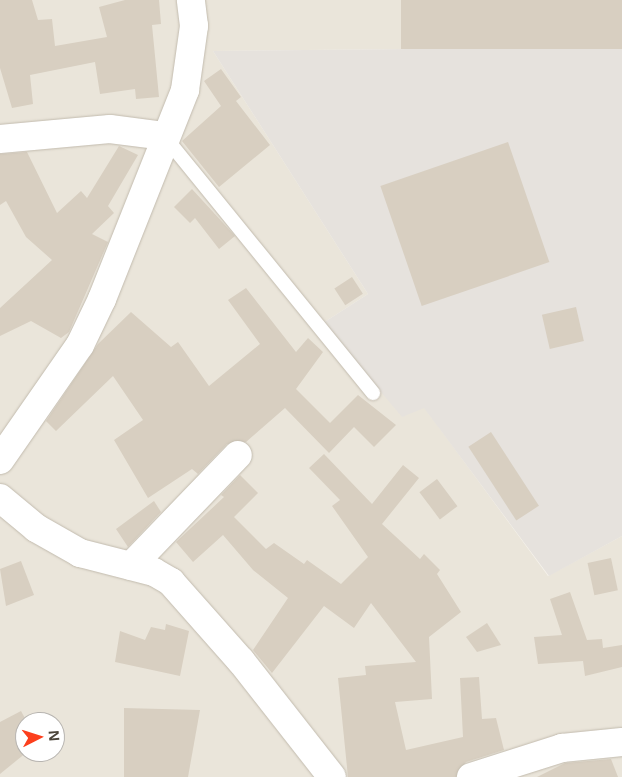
<!DOCTYPE html>
<style>
body{margin:0}
#map{position:relative;width:622px;height:777px;overflow:hidden;background:#f6f3ec;font-family:"Open Sans",sans-serif}
div>[style]{position:absolute}
.residential>*{inset:0;background:#eae5da}
.industrial>*{inset:0;background:#e6e2dd}
.building>*{inset:0;background:#d8cfc1;transform-origin:0 0}
.roads{filter:drop-shadow(0 0 1px #c2bbae) drop-shadow(0 0 1px #c2bbae)}
.lane>*{height:14px;margin:-7px;padding:0 7px;transform-origin:7px;border-radius:7px;background:#fff}
.street>*{height:28px;margin:-14px;padding:0 14px;transform-origin:14px;border-radius:14px;background:#fff}
span{translate:-50% -50%;white-space:nowrap;text-align:center;line-height:1.15;-webkit-text-stroke:5px #fff;paint-order:stroke}
.north{position:absolute;left:15px;top:712px;width:50px;height:50px;box-sizing:border-box;background:#fff;border:1px solid #b7b4b0;border-radius:50%;rotate:85deg;font-size:14px;font-weight:700;line-height:20px;text-align:center;color:#4b4439}
.north::after{content:'';display:block;margin:auto;width:18px;height:22px;background:#fc3f1d;clip-path:polygon(50% 0,100% 100%,50% 72%,0 100%)}
</style>
<div id="map">
<div class="residential">
<div style="clip-path:polygon(evenodd,0 0,622px 0,622px 47px,213px 51px,368px 294px,323px 323px,424px 407px,548px 576px,622px 536px,622px 777px,0 777px,0 0,25px 722px,55px 722px,55px 752px,25px 752px,25px 722px)"></div>
</div>
<div class="industrial">
<div style="clip-path:polygon(622px 47px,622px 536px,549px 576px,424px 408px,402px 417px,323px 323px,368px 294px,213px 51px)"></div>
</div>
<div class="building">
<div style="clip-path:polygon(0 0,32px 0,38px 20px,52px 19px,55px 46px,107px 37px,99px 7px,125px 0,159px 0,161px 24px,152px 25px,159px 97px,136px 99px,135px 89px,100px 94px,95px 62px,30px 75px,33px 104px,12px 108px,0 68px)"></div>
<div style="left:401px;top:0;width:221px;height:49px"></div>
<div style="clip-path:polygon(221px 69px,241px 97px,236px 101px,270px 145px,219px 187px,182px 141px,221px 106px,204px 81px)"></div>
<div style="left:508px;top:142px;width:127px;height:135px;rotate:71deg"></div>
<div style="clip-path:polygon(119px 146px,138px 155px,108px 206px,114px 213px,92px 234px,108px 242px,69px 332px,61px 338px,31px 321px,0 336px,0 308px,52px 260px,26px 237px,6px 201px,0 205px,0 154px,27px 152px,57px 213px,81px 191px,87px 198px)"></div>
<div style="clip-path:polygon(192px 189px,235px 236px,219px 249px,195px 218px,190px 223px,174px 207px)"></div>
<div style="left:352px;top:277px;width:20px;height:21px;rotate:57deg"></div>
<div style="clip-path:polygon(246px 288px,296px 352px,308px 338px,323px 352px,296px 389px,330px 423px,358px 395px,396px 425px,374px 447px,354px 427px,329px 453px,285px 408px,246px 442px,227px 444px,198px 474px,192px 469px,148px 498px,114px 440px,143px 420px,113px 376px,56px 431px,46px 421px,98px 344px,131px 312px,171px 347px,178px 342px,209px 386px,260px 344px,228px 300px)"></div>
<div style="left:576px;top:307px;width:35px;height:35px;rotate:77deg"></div>
<div style="left:491px;top:432px;width:88px;height:27px;rotate:57deg"></div>
<div style="clip-path:polygon(324px 454px,372px 504px,403px 465px,419px 478px,382px 524px,420px 559px,424px 554px,440px 570px,437px 574px,461px 612px,429px 637px,432px 699px,395px 702px,406px 750px,463px 737px,460px 678px,479px 677px,482px 719px,496px 718px,504px 750px,466px 762px,456px 777px,348px 777px,338px 678px,366px 675px,365px 666px,416px 662px,371px 603px,354px 628px,324px 606px,272px 673px,253px 650px,288px 598px,253px 570px,223px 535px,193px 562px,176px 542px,224px 497px,221px 495px,240px 475px,258px 493px,234px 517px,266px 549px,274px 543px,304px 564px,307px 560px,341px 584px,368px 557px,332px 506px,340px 500px,309px 468px)"></div>
<div style="left:437px;top:479px;width:34px;height:22px;rotate:53deg"></div>
<div style="clip-path:polygon(154px 501px,161px 512px,128px 547px,116px 529px)"></div>
<div style="left:611px;top:558px;width:33px;height:24px;rotate:78deg"></div>
<div style="clip-path:polygon(21px 561px,34px 595px,6px 606px,0 569px)"></div>
<div style="clip-path:polygon(570px 592px,587px 640px,602px 639px,603px 648px,622px 645px,622px 667px,585px 676px,583px 661px,538px 664px,534px 637px,562px 635px,550px 599px)"></div>
<div style="clip-path:polygon(487px 623px,501px 645px,477px 652px,466px 637px)"></div>
<div style="clip-path:polygon(166px 624px,189px 631px,180px 676px,115px 662px,120px 631px,145px 640px,151px 627px,165px 630px)"></div>
<div style="clip-path:polygon(124px 708px,200px 710px,188px 777px,124px 777px)"></div>
<div style="clip-path:polygon(21px 711px,27px 722px,27px 752px,0 774px,0 722px)"></div>
<div style="clip-path:polygon(611px 759px,618px 777px,537px 777px,565px 763px)"></div>
</div>
<div class="roads">
<div class="lane">
<div style="left:165px;top:137px;width:330px;rotate:50.9deg"></div>
</div>
<div class="street">
<div style="left:0;top:139px;width:110px;rotate:-5.2deg"></div>
<div style="left:110px;top:129px;width:54px;rotate:7.4deg"></div>
<div style="left:0;top:460px;width:140px;rotate:-55.2deg"></div>
<div style="left:80px;top:345px;width:51px;rotate:-64.4deg"></div>
<div style="left:102px;top:299px;width:225px;rotate:-68.3deg"></div>
<div style="left:185px;top:90px;width:65px;rotate:-82deg"></div>
<div style="left:194px;top:26px;width:26px;rotate:-97deg"></div>
<div style="left:0;top:498px;width:47px;rotate:39.8deg"></div>
<div style="left:36px;top:528px;width:51px;rotate:29.6deg"></div>
<div style="left:80px;top:553px;width:76px;rotate:14.4deg"></div>
<div style="left:154px;top:572px;width:20px;rotate:30deg"></div>
<div style="left:171px;top:582px;width:106px;rotate:48.5deg"></div>
<div style="left:241px;top:661px;width:147px;rotate:51.9deg"></div>
<div style="left:131px;top:566px;width:154px;rotate:-46.1deg"></div>
<div style="left:471px;top:777px;width:96px;rotate:-17.7deg"></div>
<div style="left:562px;top:748px;width:60px;rotate:-5.7deg"></div>
</div>
</div>
<div class="north">N</div>
</div>
